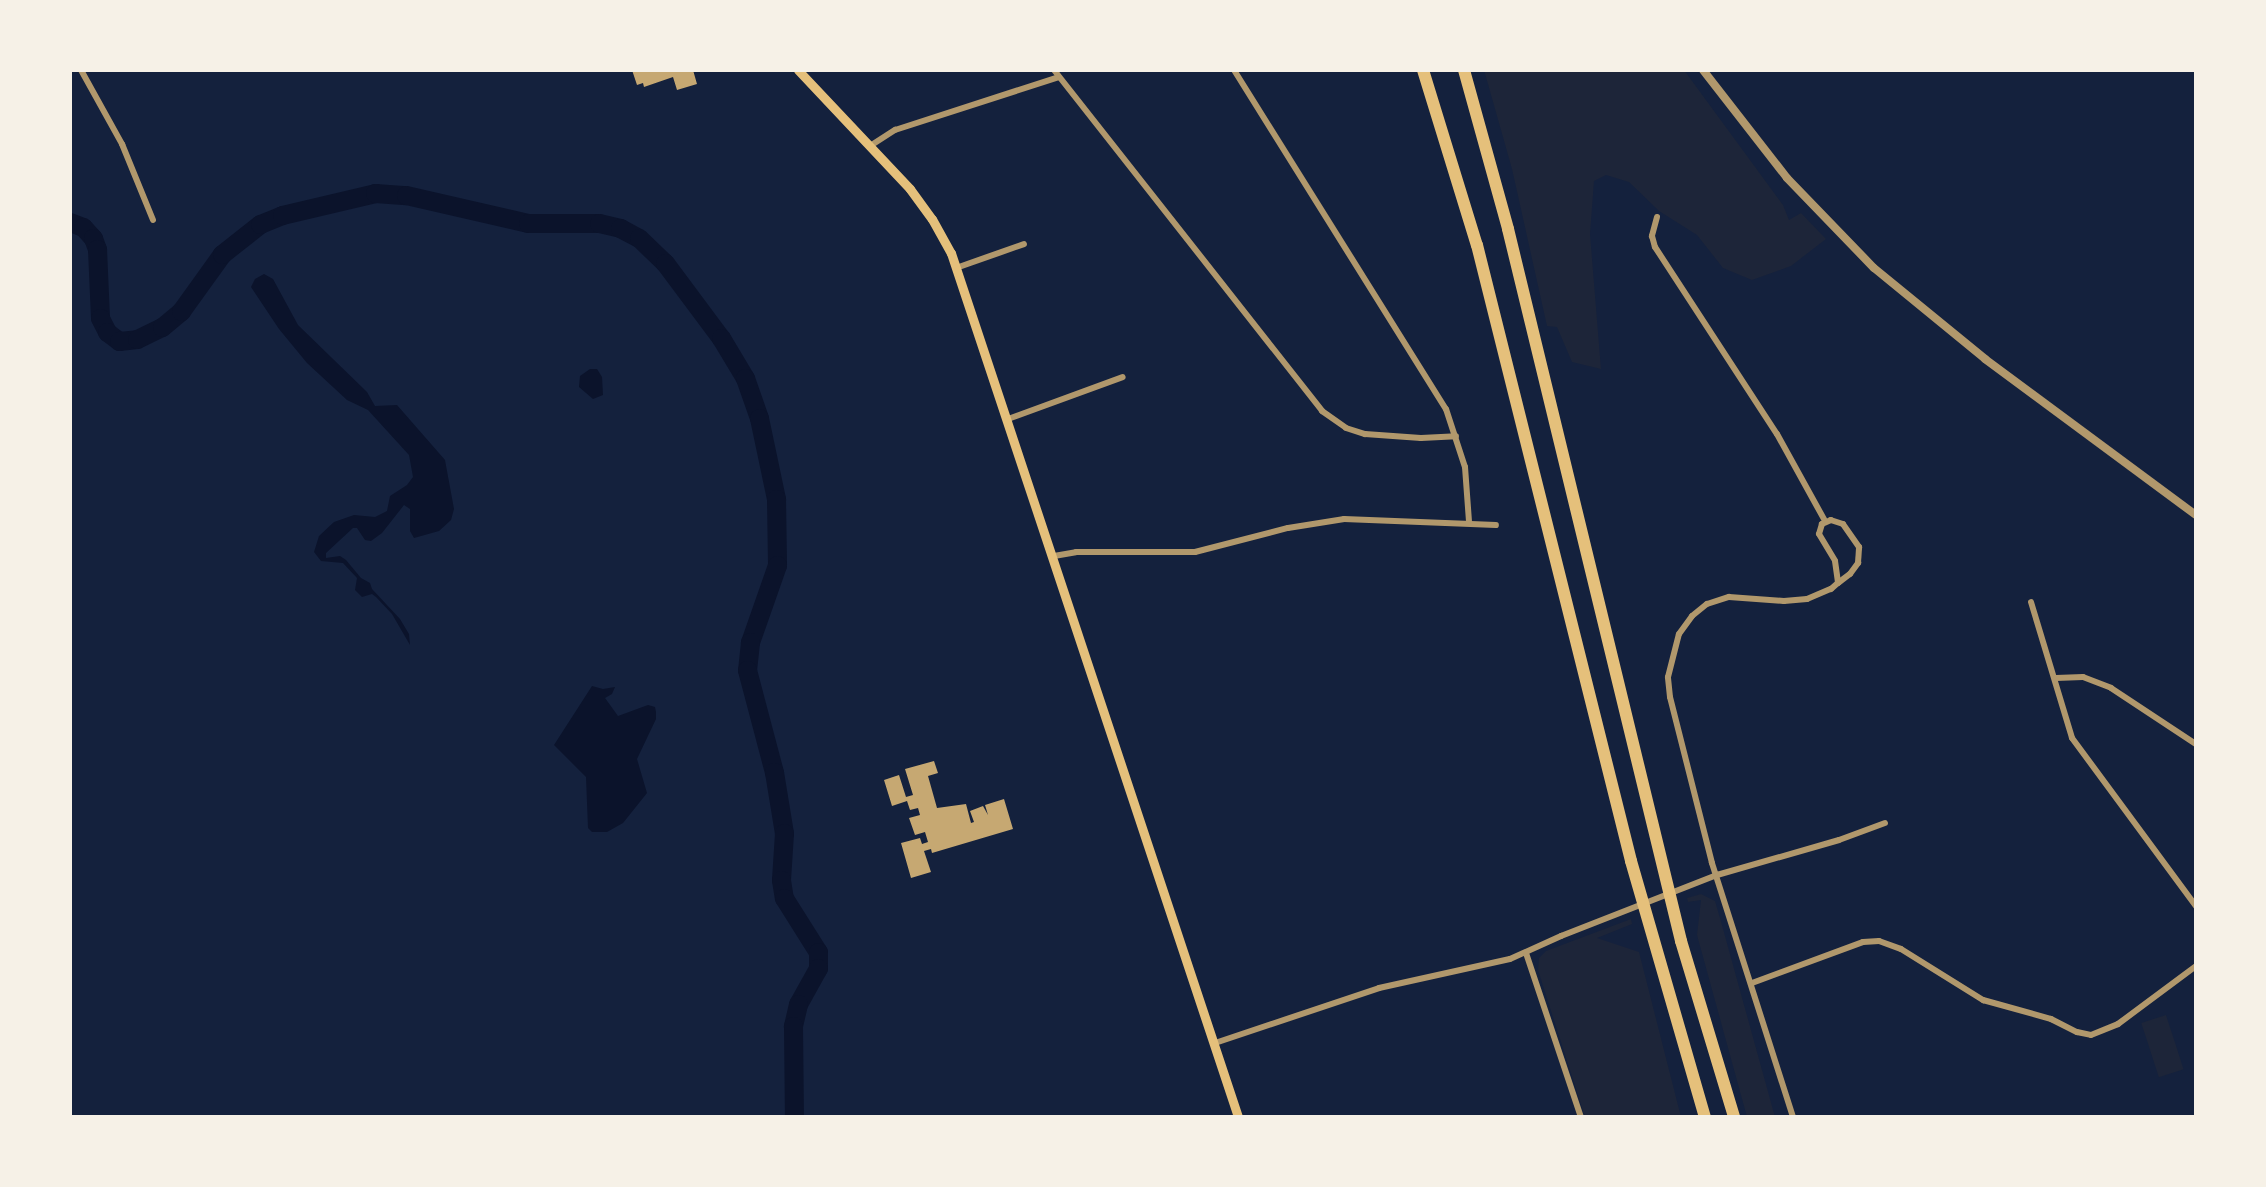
<!DOCTYPE html>
<style>
body{margin:0}
#map{position:relative;width:2266px;height:1187px;overflow:hidden;background:#14213d;font-family:Cabin,sans-serif}
div>[style]{position:absolute}
.green>*{inset:0;background:#1d2539;transform-origin:0 0}
.water>*{inset:0;background:#0b132b}
.river>*{height:19px;margin:-9.5px;padding:0 9.5px;transform-origin:9.5px;border-radius:9.5px;background:#0b132b}
.building>*{inset:0;background:#c6a872}
.minor>*{height:6px;margin:-3px;padding:0 3px;transform-origin:3px;border-radius:3px;background:#b1986c}
.tertiary>*{height:8px;margin:-4px;padding:0 4px;transform-origin:4px;border-radius:4px;background:#b1986c}
.secondary>*{height:9px;margin:-4.5px;padding:0 4.5px;transform-origin:4.5px;border-radius:4.5px;background:#e5c07b}
.motorway>*{height:12px;margin:-6px;padding:0 6px;transform-origin:6px;border-radius:6px;background:#e5c07b}
span{translate:-50% -50%;white-space:nowrap;text-align:center;line-height:1.15;-webkit-text-stroke:5px #f6f1e7;paint-order:stroke}
.frame{position:absolute;inset:0;border:72px solid #f6f1e7;pointer-events:none}
</style>
<div id="map">
<div class="green">
<div style="clip-path:polygon(1484px 70px,1684px 70px,1783px 205px,1789px 220px,1801px 213px,1826px 239px,1791px 266px,1752px 280px,1723px 268px,1697px 235px,1659px 211px,1629px 182px,1606px 175px,1594px 181px,1590px 234px,1601px 369px,1572px 362px,1557px 327px,1547px 326px,1512px 169px)"></div>
<div style="clip-path:polygon(1701px 894px,1715px 901px,1720px 918px,1775px 1117px,1747px 1117px,1697px 935px,1701px 900px,1688px 902px,1687px 898px)"></div>
<div style="clip-path:polygon(1631px 919px,1632px 924px,1597px 938px,1639px 952px,1681px 1117px,1585px 1117px,1538px 970px,1539px 958px,1546px 951px)"></div>
<div style="left:2166px;top:1015px;width:57px;height:26px;rotate:72deg"></div>
</div>
<div class="water">
<div style="clip-path:polygon(264px 274px,273px 279px,298px 325px,367px 392px,375px 406px,397px 405px,445px 460px,454px 509px,451px 520px,439px 531px,414px 538px,410px 531px,410px 509px,404px 505px,382px 533px,371px 541px,365px 540px,357px 528px,353px 528px,326px 553px,326px 558px,340px 556px,346px 560px,361px 578px,370px 583px,372px 589px,400px 619px,409px 634px,410px 645px,392px 614px,376px 597px,372px 594px,362px 597px,355px 590px,357px 578px,343px 563px,321px 561px,314px 552px,319px 536px,334px 522px,354px 515px,375px 517px,387px 511px,390px 496px,407px 485px,413px 477px,409px 455px,368px 410px,347px 400px,307px 363px,279px 329px,251px 287px,255px 279px)"></div>
<div style="clip-path:polygon(590px 369px,597px 369px,602px 377px,603px 395px,593px 399px,579px 387px,580px 376px)"></div>
<div style="clip-path:polygon(592px 686px,603px 689px,615px 687px,612px 694px,605px 698px,618px 716px,648px 705px,655px 707px,656px 712px,656px 719px,637px 759px,647px 793px,623px 823px,607px 832px,592px 832px,588px 828px,586px 777px,554px 745px)"></div>
</div>
<div class="river">
<div style="left:70px;top:222px;width:14px;rotate:21deg"></div>
<div style="left:83px;top:227px;width:15px;rotate:48deg"></div>
<div style="left:93px;top:238px;width:12px;rotate:70deg"></div>
<div style="left:97px;top:249px;width:69px;rotate:87.5deg"></div>
<div style="left:100px;top:318px;width:16px;rotate:63deg"></div>
<div style="left:107px;top:332px;width:15px;rotate:37deg"></div>
<div style="left:119px;top:341px;width:18px;rotate:-6deg"></div>
<div style="left:137px;top:339px;width:28px;rotate:-26deg"></div>
<div style="left:162px;top:327px;width:25px;rotate:-40deg"></div>
<div style="left:181px;top:311px;width:70px;rotate:-54.3deg"></div>
<div style="left:222px;top:254px;width:48px;rotate:-38.3deg"></div>
<div style="left:260px;top:224px;width:24px;rotate:-22deg"></div>
<div style="left:282px;top:215px;width:96px;rotate:-13.3deg"></div>
<div style="left:375px;top:193px;width:31px;rotate:4deg"></div>
<div style="left:406px;top:195px;width:125px;rotate:12.9deg"></div>
<div style="left:528px;top:223px;width:71px"></div>
<div style="left:599px;top:223px;width:22px;rotate:13deg"></div>
<div style="left:620px;top:228px;width:21px;rotate:28deg"></div>
<div style="left:639px;top:238px;width:36px;rotate:44deg"></div>
<div style="left:665px;top:263px;width:94px;rotate:53.3deg"></div>
<div style="left:721px;top:338px;width:47px;rotate:59deg"></div>
<div style="left:745px;top:378px;width:42px;rotate:70.7deg"></div>
<div style="left:759px;top:418px;width:83px;rotate:78.1deg"></div>
<div style="left:776px;top:499px;width:66px;rotate:89.1deg"></div>
<div style="left:777px;top:565px;width:82px;rotate:109.3deg"></div>
<div style="left:750px;top:642px;width:28px;rotate:96deg"></div>
<div style="left:747px;top:670px;width:106px;rotate:75.2deg"></div>
<div style="left:774px;top:772px;width:62px;rotate:80.7deg"></div>
<div style="left:784px;top:833px;width:47px;rotate:93.7deg"></div>
<div style="left:781px;top:880px;width:18px;rotate:81deg"></div>
<div style="left:784px;top:898px;width:64px;rotate:57.8deg"></div>
<div style="left:818px;top:952px;width:16px;rotate:90deg"></div>
<div style="left:818px;top:968px;width:41px;rotate:119.1deg"></div>
<div style="left:798px;top:1004px;width:23px;rotate:103deg"></div>
<div style="left:793px;top:1026px;width:91px;rotate:89.4deg"></div>
</div>
<div class="building">
<div style="clip-path:polygon(632px 70px,693px 70px,697px 84px,677px 90px,673px 77px,644px 87px,643px 83px,637px 85px)"></div>
<div style="clip-path:polygon(934px 761px,938px 773px,928px 776px,937px 808px,966px 804px,971px 823px,974px 822px,970px 811px,983px 806px,988px 815px,985px 805px,1004px 799px,1013px 829px,932px 853px,931px 849px,924px 851px,931px 872px,911px 878px,901px 843px,920px 838px,922px 844px,928px 842px,925px 832px,915px 835px,909px 818px,920px 815px,918px 808px,910px 810px,907px 801px,892px 806px,884px 780px,899px 775px,906px 797px,913px 795px,905px 769px)"></div>
</div>
<div class="minor">
<div style="left:81px;top:70px;width:85px;rotate:61deg"></div>
<div style="left:122px;top:144px;width:82px;rotate:67.8deg"></div>
<div style="left:1054px;top:70px;width:434px;rotate:51.8deg"></div>
<div style="left:1322px;top:411px;width:29px;rotate:35deg"></div>
<div style="left:1346px;top:428px;width:20px;rotate:18deg"></div>
<div style="left:1365px;top:434px;width:56px;rotate:4.1deg"></div>
<div style="left:1421px;top:438px;width:35px;rotate:-3deg"></div>
<div style="left:1234px;top:70px;width:400px;rotate:58deg"></div>
<div style="left:1446px;top:409px;width:61px;rotate:71.9deg"></div>
<div style="left:1465px;top:467px;width:55px;rotate:85.8deg"></div>
<div style="left:870px;top:146px;width:30px;rotate:-33deg"></div>
<div style="left:895px;top:130px;width:172px;rotate:-17.9deg"></div>
<div style="left:1657px;top:217px;width:20px;rotate:105deg"></div>
<div style="left:1652px;top:236px;width:11px;rotate:75deg"></div>
<div style="left:1655px;top:247px;width:223px;rotate:56.9deg"></div>
<div style="left:1777px;top:434px;width:99px;rotate:61.1deg"></div>
<div style="left:956px;top:268px;width:72px;rotate:-19.4deg"></div>
<div style="left:1008px;top:419px;width:122px;rotate:-20.1deg"></div>
<div style="left:1054px;top:556px;width:22px;rotate:-10deg"></div>
<div style="left:1076px;top:552px;width:119px"></div>
<div style="left:1195px;top:552px;width:96px;rotate:-14.5deg"></div>
<div style="left:1288px;top:528px;width:57px;rotate:-9.1deg"></div>
<div style="left:1344px;top:519px;width:152px;rotate:2.3deg"></div>
<div style="left:2031px;top:602px;width:142px;rotate:73.2deg"></div>
<div style="left:2072px;top:738px;width:209px;rotate:53.6deg"></div>
<div style="left:2056px;top:678px;width:27px;rotate:-2deg"></div>
<div style="left:2083px;top:677px;width:30px;rotate:21deg"></div>
<div style="left:2111px;top:688px;width:102px;rotate:33.4deg"></div>
<div style="left:1526px;top:953px;width:173px;rotate:71.5deg"></div>
<div style="left:1752px;top:983px;width:118px;rotate:-20.3deg"></div>
<div style="left:1863px;top:942px;width:16px;rotate:-4deg"></div>
<div style="left:1879px;top:941px;width:23px;rotate:20deg"></div>
<div style="left:1901px;top:949px;width:97px;rotate:31.9deg"></div>
<div style="left:1983px;top:1000px;width:71px;rotate:15.6deg"></div>
<div style="left:2051px;top:1019px;width:29px;rotate:27deg"></div>
<div style="left:2077px;top:1032px;width:14px;rotate:12deg"></div>
<div style="left:2091px;top:1035px;width:29px;rotate:-22deg"></div>
<div style="left:2118px;top:1024px;width:97px;rotate:-36.6deg"></div>
<div style="left:1215px;top:1043px;width:173px;rotate:-18.5deg"></div>
<div style="left:1379px;top:988px;width:134px;rotate:-12.5deg"></div>
<div style="left:1510px;top:959px;width:56px;rotate:-24.3deg"></div>
<div style="left:1561px;top:936px;width:168px;rotate:-21.4deg"></div>
<div style="left:1717px;top:875px;width:127px;rotate:-16deg"></div>
<div style="left:1839px;top:840px;width:49px;rotate:-20.3deg"></div>
<div style="left:1793px;top:1117px;width:267px;rotate:-107.7deg"></div>
<div style="left:1712px;top:863px;width:171px;rotate:-104.2deg"></div>
<div style="left:1670px;top:697px;width:20px;rotate:-96deg"></div>
<div style="left:1668px;top:677px;width:44px;rotate:-75.7deg"></div>
<div style="left:1679px;top:634px;width:22px;rotate:-54deg"></div>
<div style="left:1692px;top:616px;width:19px;rotate:-39deg"></div>
<div style="left:1707px;top:604px;width:23px;rotate:-18deg"></div>
<div style="left:1729px;top:597px;width:55px;rotate:4.2deg"></div>
<div style="left:1784px;top:601px;width:23px;rotate:-5deg"></div>
<div style="left:1807px;top:599px;width:26px;rotate:-23deg"></div>
<div style="left:1831px;top:589px;width:9px;rotate:-41deg"></div>
<div style="left:1838px;top:583px;width:15px;rotate:-37deg"></div>
<div style="left:1850px;top:574px;width:14px;rotate:-54deg"></div>
<div style="left:1858px;top:563px;width:16px;rotate:-86deg"></div>
<div style="left:1859px;top:547px;width:28px;rotate:-125deg"></div>
<div style="left:1843px;top:524px;width:13px;rotate:-162deg"></div>
<div style="left:1831px;top:520px;width:10px;rotate:156deg"></div>
<div style="left:1822px;top:524px;width:10px;rotate:107deg"></div>
<div style="left:1819px;top:534px;width:31px;rotate:59deg"></div>
<div style="left:1835px;top:561px;width:22px;rotate:82deg"></div>
</div>
<div class="tertiary">
<div style="left:1703px;top:70px;width:137px;rotate:52.1deg"></div>
<div style="left:1787px;top:178px;width:125px;rotate:46deg"></div>
<div style="left:1874px;top:268px;width:144px;rotate:39.3deg"></div>
<div style="left:1985px;top:359px;width:262px;rotate:36.5deg"></div>
</div>
<div class="secondary">
<div style="left:798px;top:70px;width:163px;rotate:46.7deg"></div>
<div style="left:910px;top:189px;width:37px;rotate:54deg"></div>
<div style="left:932px;top:219px;width:39px;rotate:61deg"></div>
<div style="left:951px;top:253px;width:910px;rotate:71.62deg"></div>
</div>
<div class="motorway">
<div style="left:1423px;top:70px;width:183px;rotate:72.9deg"></div>
<div style="left:1477px;top:245px;width:635px;rotate:75.96deg"></div>
<div style="left:1631px;top:861px;width:266px;rotate:73.9deg"></div>
<div style="left:1464px;top:70px;width:165px;rotate:74.5deg"></div>
<div style="left:1508px;top:229px;width:733px;rotate:76.34deg"></div>
<div style="left:1681px;top:941px;width:184px;rotate:73.2deg"></div>
</div>
<div class="frame"></div>
</div>
